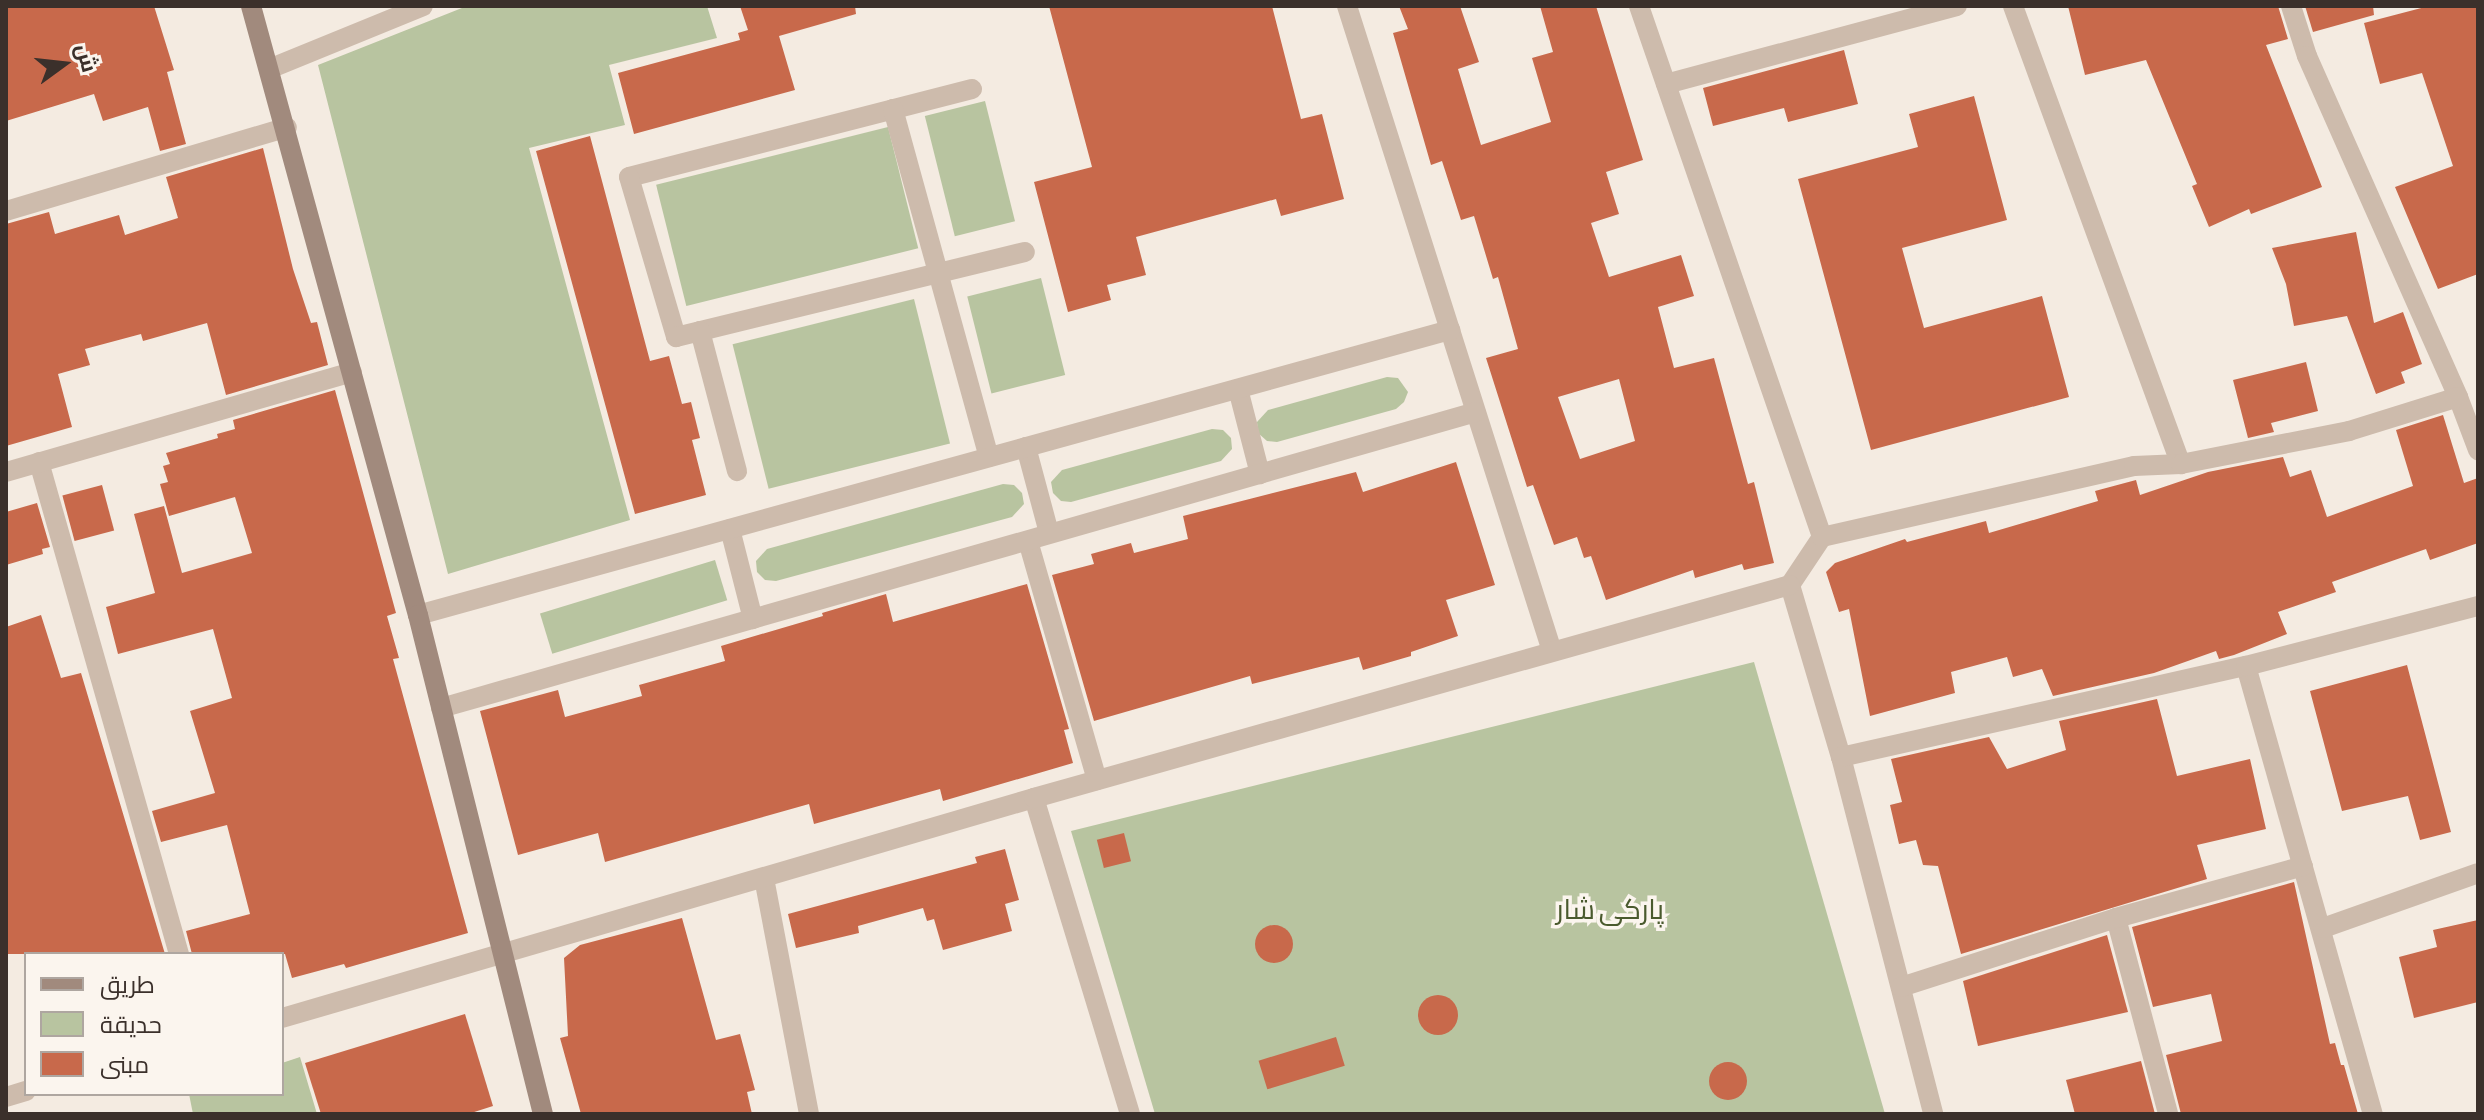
<!DOCTYPE html>
<meta charset="utf-8">
<style>
body{margin:0}
#map{position:relative;width:2484px;height:1120px;overflow:hidden;background:#f4ebe1;font-family:"Asap Condensed",Cairo,sans-serif}
div>[style]{position:absolute}
.green>*{inset:0;background:#b8c4a0;transform-origin:0 0}
.building>*{inset:0;background:#c8694b;transform-origin:0 0}
.round{border-radius:50%}
.street>*{height:20px;margin:-10px;padding:0 10px;transform-origin:10px;border-radius:10px;background:#cdbbac}
.secondary>*{height:20px;margin:-10px;padding:0 10px;transform-origin:10px;border-radius:10px;background:#a18a7d}
span{translate:-50% -50%;white-space:nowrap;text-align:center;line-height:1.15;-webkit-text-stroke:7px #fbf5ee;paint-order:stroke}
.park-label{font-size:28px;color:#4a5a2e}
.frame{position:absolute;inset:0;border:8px solid #3b302b;pointer-events:none}
.legend{position:absolute;left:24px;top:952px;width:260px;height:144px;box-sizing:border-box;background:#fbf5ee;border:2px solid #aea6a0;margin:0;padding:10px 14px;list-style:none;font-size:24px;color:#3b302b}
.legend li{display:flex;align-items:center;gap:16px;height:40px}
.legend b{width:40px;border:2px solid #aea6a0}
.north{position:absolute;left:24px;top:24px;width:80px;height:80px;-webkit-text-stroke:6px #fbf5ee;paint-order:stroke;rotate:75deg;font-size:22px;font-weight:700;line-height:32px;text-align:center;color:#3b302b}
.north::after{content:'';display:block;margin:auto;width:28px;height:36px;background:#3b302b;clip-path:polygon(50% 0,100% 100%,50% 72%,0 100%)}
</style>
<div id="map">
<div class="green">
<div style="clip-path:polygon(467px 6px,707px 6px,717px 38px,609px 65px,625px 125px,529px 148px,630px 520px,448px 574px,318px 65px)"></div>
<div style="left:985px;top:101px;width:124px;height:62px;rotate:76deg"></div>
<div style="left:888px;top:127px;width:125px;height:239px;rotate:76deg"></div>
<div style="left:1041px;top:278px;width:100px;height:76px;rotate:76deg"></div>
<div style="left:914px;top:299px;width:149px;height:187px;rotate:76deg"></div>
<div style="clip-path:polygon(1387px 377px,1398px 378px,1408px 392px,1404px 402px,1396px 409px,1277px 442px,1267px 441px,1258px 433px,1257px 422px,1268px 410px)"></div>
<div style="clip-path:polygon(1212px 429px,1223px 430px,1231px 438px,1232px 449px,1221px 461px,1071px 502px,1061px 501px,1053px 493px,1051px 482px,1062px 470px)"></div>
<div style="clip-path:polygon(1003px 484px,1014px 485px,1022px 493px,1024px 504px,1012px 517px,776px 581px,765px 580px,757px 572px,756px 561px,767px 549px)"></div>
<div style="left:715px;top:560px;width:42px;height:183px;rotate:73deg"></div>
<div style="clip-path:polygon(1754px 662px,1885px 1114px,1155px 1114px,1071px 831px)"></div>
<div style="clip-path:polygon(300px 1057px,317px 1114px,193px 1114px,189px 1094px,282px 1094px,282px 1063px)"></div>
</div>
<div class="building">
<div style="clip-path:polygon(6px 6px,154px 6px,174px 70px,167px 72px,186px 144px,160px 151px,148px 107px,103px 121px,94px 94px,6px 121px)"></div>
<div style="clip-path:polygon(740px 6px,855px 6px,856px 14px,779px 36px,795px 90px,634px 134px,618px 73px,740px 40px,738px 33px,748px 30px)"></div>
<div style="clip-path:polygon(1049px 6px,1272px 6px,1301px 119px,1322px 114px,1344px 199px,1281px 216px,1276px 199px,1136px 237px,1146px 275px,1107px 285px,1111px 300px,1068px 312px,1034px 182px,1092px 167px)"></div>
<div style="clip-path:polygon(evenodd,1399px 6px,1460px 6px,1479px 62px,1458px 69px,1481px 145px,1551px 122px,1532px 58px,1553px 52px,1540px 6px,1596px 6px,1643px 160px,1606px 172px,1619px 214px,1591px 223px,1609px 277px,1681px 255px,1694px 296px,1658px 307px,1674px 368px,1714px 358px,1748px 484px,1754px 482px,1774px 563px,1744px 570px,1742px 564px,1695px 578px,1693px 570px,1606px 600px,1591px 556px,1584px 558px,1577px 537px,1554px 545px,1533px 485px,1527px 487px,1486px 358px,1518px 349px,1498px 277px,1493px 279px,1474px 216px,1461px 220px,1442px 161px,1431px 165px,1393px 33px,1408px 29px,1399px 6px,1619px 379px,1635px 441px,1580px 459px,1558px 397px,1619px 379px)"></div>
<div style="clip-path:polygon(2068px 6px,2278px 6px,2288px 39px,2266px 45px,2322px 187px,2251px 214px,2249px 209px,2209px 227px,2192px 186px,2197px 184px,2146px 60px,2085px 75px)"></div>
<div style="clip-path:polygon(2305px 6px,2373px 6px,2374px 15px,2313px 32px)"></div>
<div style="clip-path:polygon(2429px 6px,2478px 6px,2478px 274px,2438px 289px,2395px 187px,2453px 166px,2422px 73px,2380px 84px,2364px 23px)"></div>
<div style="clip-path:polygon(1844px 50px,1858px 104px,1788px 122px,1784px 108px,1713px 126px,1703px 88px)"></div>
<div style="clip-path:polygon(1974px 96px,2007px 220px,1902px 248px,1924px 328px,2042px 296px,2069px 397px,1871px 450px,1798px 179px,1918px 147px,1909px 114px)"></div>
<div style="clip-path:polygon(590px 136px,650px 361px,669px 356px,682px 404px,691px 402px,700px 438px,692px 440px,706px 495px,635px 514px,536px 151px)"></div>
<div style="clip-path:polygon(263px 148px,293px 269px,311px 323px,317px 322px,328px 365px,226px 395px,207px 323px,143px 341px,141px 334px,85px 349px,90px 365px,58px 374px,72px 427px,6px 446px,6px 224px,49px 212px,55px 234px,119px 215px,125px 235px,178px 218px,166px 177px)"></div>
<div style="clip-path:polygon(2356px 232px,2374px 323px,2403px 312px,2422px 364px,2401px 372px,2405px 383px,2376px 394px,2347px 316px,2294px 326px,2286px 284px,2272px 248px)"></div>
<div style="clip-path:polygon(2306px 362px,2318px 411px,2271px 423px,2274px 432px,2248px 438px,2233px 380px)"></div>
<div style="clip-path:polygon(335px 390px,396px 613px,387px 616px,399px 658px,393px 659px,468px 933px,346px 968px,344px 964px,292px 978px,285px 954px,192px 954px,186px 931px,250px 914px,227px 825px,161px 842px,152px 811px,215px 793px,190px 711px,232px 698px,213px 629px,118px 654px,106px 607px,155px 593px,134px 514px,164px 506px,182px 573px,252px 553px,235px 497px,169px 516px,160px 484px,168px 482px,163px 466px,170px 464px,166px 453px,218px 438px,217px 434px,235px 429px,233px 420px)"></div>
<div style="clip-path:polygon(2443px 415px,2464px 483px,2478px 478px,2478px 543px,2430px 560px,2426px 549px,2332px 582px,2336px 592px,2278px 612px,2287px 634px,2234px 655px,2219px 659px,2216px 651px,2154px 673px,2053px 696px,2042px 669px,2013px 677px,2007px 657px,1951px 672px,1955px 693px,1870px 716px,1849px 609px,1839px 612px,1826px 572px,1835px 563px,1905px 539px,1907px 542px,1986px 521px,1989px 533px,2098px 501px,2095px 491px,2136px 480px,2140px 495px,2208px 472px,2283px 457px,2290px 477px,2311px 470px,2327px 517px,2413px 486px,2396px 430px)"></div>
<div style="clip-path:polygon(1456px 462px,1495px 585px,1446px 600px,1458px 636px,1411px 652px,1411px 656px,1363px 670px,1359px 657px,1252px 684px,1250px 676px,1094px 721px,1052px 575px,1094px 564px,1091px 554px,1131px 543px,1134px 553px,1188px 539px,1183px 516px,1356px 472px,1363px 492px)"></div>
<div style="left:102px;top:485px;width:47px;height:41px;rotate:75deg"></div>
<div style="clip-path:polygon(37px 503px,50px 547px,42px 549px,43px 554px,6px 565px,6px 512px)"></div>
<div style="clip-path:polygon(1027px 584px,1069px 729px,1064px 730px,1073px 763px,943px 801px,940px 789px,814px 824px,809px 804px,605px 862px,598px 833px,518px 855px,480px 711px,558px 690px,565px 717px,642px 696px,639px 685px,725px 661px,721px 646px,823px 616px,822px 613px,886px 594px,893px 622px)"></div>
<div style="clip-path:polygon(41px 615px,61px 678px,81px 673px,165px 954px,6px 954px,6px 627px)"></div>
<div style="clip-path:polygon(2407px 665px,2451px 832px,2420px 840px,2408px 796px,2342px 811px,2310px 691px)"></div>
<div style="clip-path:polygon(2157px 699px,2177px 776px,2250px 759px,2266px 829px,2197px 845px,2207px 879px,1961px 954px,1938px 866px,1923px 865px,1916px 840px,1899px 844px,1890px 805px,1902px 802px,1891px 759px,1989px 737px,2007px 769px,2066px 750px,2059px 721px)"></div>
<div style="left:1124px;top:833px;width:29px;height:28px;rotate:76deg"></div>
<div style="clip-path:polygon(1005px 849px,1019px 900px,1005px 904px,1012px 931px,943px 950px,934px 919px,927px 921px,923px 908px,858px 926px,859px 933px,796px 948px,788px 914px,977px 863px,975px 857px)"></div>
<div style="clip-path:polygon(2294px 882px,2330px 1044px,2335px 1043px,2341px 1065px,2344px 1065px,2358px 1114px,2181px 1114px,2166px 1055px,2222px 1041px,2211px 994px,2153px 1007px,2132px 927px)"></div>
<div style="clip-path:polygon(682px 918px,716px 1040px,740px 1034px,755px 1090px,747px 1092px,752px 1114px,581px 1114px,560px 1038px,568px 1036px,564px 958px,580px 945px)"></div>
<div style="clip-path:polygon(2478px 920px,2478px 1002px,2414px 1018px,2399px 957px,2437px 947px,2433px 930px)"></div>
<div class="round" style="left:1255px;top:925px;width:38px;height:38px"></div>
<div style="clip-path:polygon(2107px 935px,2128px 1012px,1978px 1046px,1963px 981px)"></div>
<div class="round" style="left:1418px;top:995px;width:40px;height:40px"></div>
<div style="clip-path:polygon(465px 1014px,493px 1106px,468px 1114px,321px 1114px,305px 1063px)"></div>
<div style="left:1336px;top:1037px;width:30px;height:81px;rotate:73deg"></div>
<div style="clip-path:polygon(2141px 1061px,2155px 1114px,2075px 1114px,2066px 1080px)"></div>
<div class="round" style="left:1709px;top:1062px;width:38px;height:38px"></div>
</div>
<div class="street">
<div style="left:1347px;top:6px;width:677px;rotate:72.37deg"></div>
<div style="left:1639px;top:6px;width:562px;rotate:70.98deg"></div>
<div style="left:1822px;top:537px;width:58px;rotate:123.7deg"></div>
<div style="left:1790px;top:585px;width:179px;rotate:73.5deg"></div>
<div style="left:1841px;top:757px;width:369px;rotate:75.5deg"></div>
<div style="left:2013px;top:6px;width:488px;rotate:69.9deg"></div>
<div style="left:2291px;top:6px;width:52px;rotate:72.3deg"></div>
<div style="left:2307px;top:56px;width:373px;rotate:66.1deg"></div>
<div style="left:2458px;top:397px;width:57px;rotate:69.3deg"></div>
<div style="left:269px;top:69px;width:166px;rotate:-22.2deg"></div>
<div style="left:1666px;top:84px;width:301px;rotate:-15deg"></div>
<div style="left:972px;top:89px;width:354px;rotate:165.6deg"></div>
<div style="left:629px;top:177px;width:167px;rotate:73.6deg"></div>
<div style="left:676px;top:337px;width:359px;rotate:-13.7deg"></div>
<div style="left:893px;top:109px;width:361px;rotate:74.6deg"></div>
<div style="left:6px;top:211px;width:293px;rotate:-16.6deg"></div>
<div style="left:700px;top:331px;width:145px;rotate:75.2deg"></div>
<div style="left:1238px;top:389px;width:88px;rotate:75.5deg"></div>
<div style="left:1026px;top:447px;width:89px;rotate:75deg"></div>
<div style="left:39px;top:462px;width:512px;rotate:74.12deg"></div>
<div style="left:6px;top:472px;width:360px;rotate:-16.1deg"></div>
<div style="left:730px;top:529px;width:93px;rotate:75.7deg"></div>
<div style="left:1822px;top:537px;width:320px;rotate:-12.8deg"></div>
<div style="left:2134px;top:466px;width:47px;rotate:-2.4deg"></div>
<div style="left:2181px;top:464px;width:171px;rotate:-11.1deg"></div>
<div style="left:2349px;top:431px;width:114px;rotate:-17.3deg"></div>
<div style="left:1028px;top:541px;width:249px;rotate:73.9deg"></div>
<div style="left:418px;top:615px;width:1071px;rotate:-15.44deg"></div>
<div style="left:2246px;top:666px;width:466px;rotate:74.2deg"></div>
<div style="left:441px;top:708px;width:1076px;rotate:-15.96deg"></div>
<div style="left:1841px;top:757px;width:415px;rotate:-12.7deg"></div>
<div style="left:2246px;top:666px;width:240px;rotate:-14.5deg"></div>
<div style="left:1034px;top:798px;width:330px;rotate:73.1deg"></div>
<div style="left:764px;top:878px;width:240px;rotate:79.2deg"></div>
<div style="left:2116px;top:918px;width:203px;rotate:75.1deg"></div>
<div style="left:2323px;top:928px;width:164px;rotate:-19.5deg"></div>
<div style="left:1901px;top:987px;width:226px;rotate:-17.8deg"></div>
<div style="left:2116px;top:918px;width:194px;rotate:-15.5deg"></div>
<div style="left:282px;top:1018px;width:784px;rotate:-16.31deg"></div>
<div style="left:1034px;top:798px;width:785px;rotate:-15.73deg"></div>
<div style="left:6px;top:1097px;width:21px;rotate:-17deg"></div>
</div>
<div class="secondary">
<div style="left:251px;top:6px;width:631px;rotate:74.67deg"></div>
<div style="left:418px;top:615px;width:514px;rotate:75.94deg"></div>
</div>
<div class="park-label">
<span style="left:1610px;top:909px">پاركى شار</span>
</div>
<div class="frame"></div>
<ul class="legend">
<li><b style="height:10px;background:#a18a7d"></b>طريق</li>
<li><b style="height:22px;background:#b8c4a0"></b>حديقة</li>
<li><b style="height:22px;background:#c8694b"></b>مبنى</li>
</ul>
<div class="north">ش</div>
</div>
